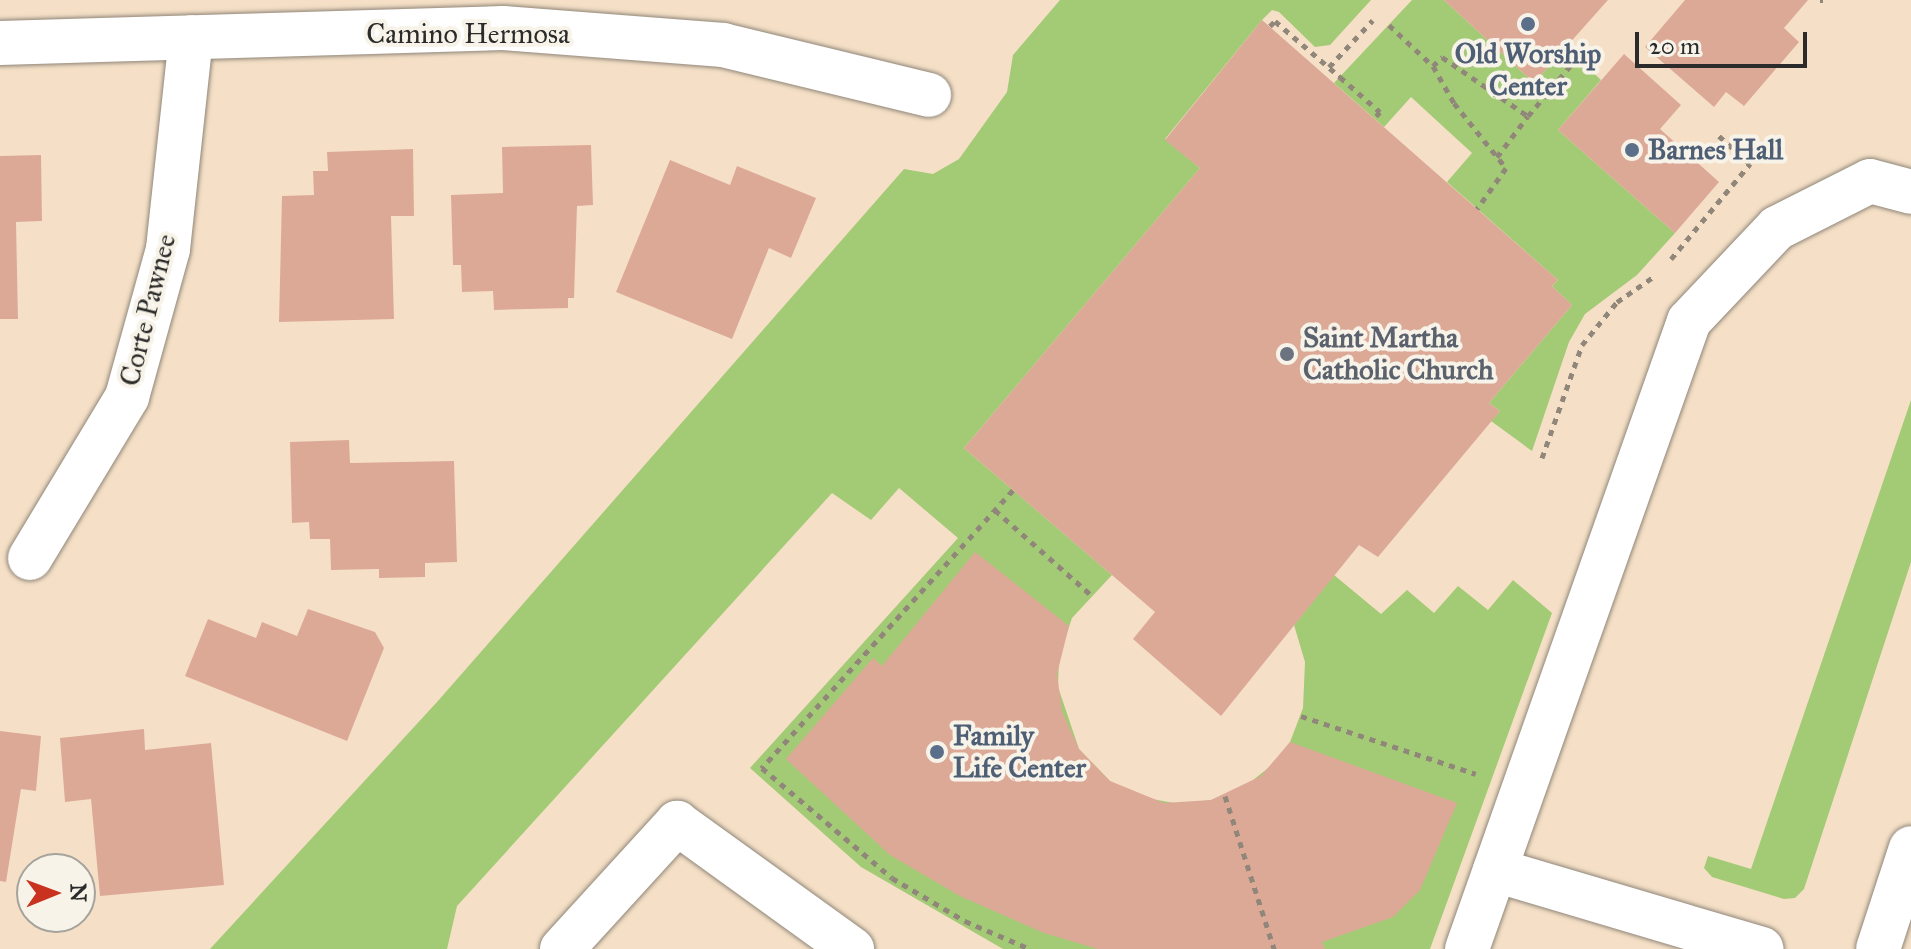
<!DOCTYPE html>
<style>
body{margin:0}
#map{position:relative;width:1911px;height:949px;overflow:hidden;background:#f5e0c7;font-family:"IM FELL Great Primer",serif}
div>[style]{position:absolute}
.green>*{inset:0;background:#a3ca75}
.building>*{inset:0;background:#dda997}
.path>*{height:5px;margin-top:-2.5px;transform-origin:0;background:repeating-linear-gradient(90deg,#908679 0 6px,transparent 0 12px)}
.roads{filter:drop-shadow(0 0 2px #908679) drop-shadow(0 0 2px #908679)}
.minor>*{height:44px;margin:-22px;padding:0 22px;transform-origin:22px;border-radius:22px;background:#fff}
.dots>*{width:22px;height:22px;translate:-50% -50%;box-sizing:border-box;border:4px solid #f7f3e8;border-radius:50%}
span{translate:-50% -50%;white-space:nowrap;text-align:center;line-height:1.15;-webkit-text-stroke:8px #f7f3e8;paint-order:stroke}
.street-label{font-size:28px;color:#2b2b2b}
.service-label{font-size:28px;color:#4e5e75;font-weight:700}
.left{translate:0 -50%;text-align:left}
.worship-label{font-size:28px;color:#5b616d;font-weight:700}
.north{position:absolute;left:16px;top:853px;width:80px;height:80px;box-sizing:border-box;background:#f7f3e8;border:2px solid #a5a39c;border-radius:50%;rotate:89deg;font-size:22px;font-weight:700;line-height:32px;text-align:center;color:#2b2b2b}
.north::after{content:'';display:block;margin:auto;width:28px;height:36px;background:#c8321e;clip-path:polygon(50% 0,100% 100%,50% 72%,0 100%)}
.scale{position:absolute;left:1635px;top:32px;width:172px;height:36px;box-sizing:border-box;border:4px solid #2b2b2b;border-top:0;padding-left:10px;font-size:24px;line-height:28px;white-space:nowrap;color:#2b2b2b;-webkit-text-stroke:6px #f7f3e8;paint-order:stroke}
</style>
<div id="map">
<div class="green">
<div style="clip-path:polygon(1060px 0,1371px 0,1330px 45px,1315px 47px,1279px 12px,1272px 10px,1262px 20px,1165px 139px,1200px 168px,964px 448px,1112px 575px,1072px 618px,1059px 657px,1058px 687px,1079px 749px,1110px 781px,1140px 797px,1180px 804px,1211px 800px,1243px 788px,1272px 765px,1290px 742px,1303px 708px,1305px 662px,1294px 625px,1334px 575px,1381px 614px,1407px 590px,1434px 613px,1458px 586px,1488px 610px,1513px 580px,1552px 613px,1430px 949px,1003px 949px,861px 867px,750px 768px,958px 538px,899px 488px,871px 520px,832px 493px,457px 906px,447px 949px,210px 949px,437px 702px,904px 169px,933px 174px,959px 159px,1007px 92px,1013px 55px)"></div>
<div style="clip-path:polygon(1412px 0,1444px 0,1534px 83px,1566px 47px,1601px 80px,1558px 130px,1675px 233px,1637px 275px,1585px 314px,1569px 342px,1532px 451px,1491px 421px,1500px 411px,1489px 403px,1572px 305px,1552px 286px,1558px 280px,1447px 182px,1472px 153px,1411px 97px,1384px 127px,1334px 83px)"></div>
<div style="clip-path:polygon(1911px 400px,1911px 562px,1804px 889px,1795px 898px,1784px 899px,1712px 877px,1704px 868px,1708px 856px,1751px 869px)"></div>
</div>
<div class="building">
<div style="clip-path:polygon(1444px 0,1608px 0,1534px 83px)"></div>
<div style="clip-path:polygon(1685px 0,1808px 0,1784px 28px,1799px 42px,1744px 106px,1726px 92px,1714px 107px,1645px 47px)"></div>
<div style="clip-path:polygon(1262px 20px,1558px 280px,1552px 286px,1572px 305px,1489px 403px,1500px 411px,1378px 557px,1359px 545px,1221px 716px,1133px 639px,1155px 612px,964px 448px,1200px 168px,1165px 140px)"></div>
<div style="clip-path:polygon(1624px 54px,1681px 105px,1660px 129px,1719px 182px,1675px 233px,1558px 130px)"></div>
<div style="clip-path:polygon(591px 145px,593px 205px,577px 206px,574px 298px,568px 298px,568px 308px,494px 310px,493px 291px,462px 292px,461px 265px,453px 265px,451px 195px,503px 193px,502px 147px)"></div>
<div style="clip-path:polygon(413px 149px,414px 216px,391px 216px,394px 319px,279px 322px,282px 196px,314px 195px,313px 171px,328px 171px,327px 152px)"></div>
<div style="clip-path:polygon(41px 155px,42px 221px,16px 222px,18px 319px,0 319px,0 156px)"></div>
<div style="clip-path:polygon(670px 160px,730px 185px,737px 166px,816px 198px,791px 258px,769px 248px,732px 339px,616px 292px)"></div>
<div style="clip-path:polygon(349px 440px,350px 463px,454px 461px,457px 562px,425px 563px,425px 577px,379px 578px,379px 569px,331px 570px,330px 539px,310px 539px,309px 522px,292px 523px,290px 442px)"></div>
<div style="clip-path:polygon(975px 552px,1069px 626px,1057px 674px,1062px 711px,1079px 749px,1110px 781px,1164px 803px,1211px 800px,1261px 776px,1290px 742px,1457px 803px,1420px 890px,1393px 917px,1322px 942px,1325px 949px,1098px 949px,1044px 933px,960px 896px,890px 855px,786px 759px,873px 658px,882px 666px)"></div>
<div style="clip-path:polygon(308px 609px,375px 632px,384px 648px,347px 741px,185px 676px,208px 619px,256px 638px,262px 622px,297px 636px)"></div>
<div style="clip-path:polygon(144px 729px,145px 750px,211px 743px,224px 885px,100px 896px,91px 799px,65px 802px,60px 738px)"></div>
<div style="clip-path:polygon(0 731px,41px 736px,36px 791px,21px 789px,6px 882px,0 881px)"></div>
</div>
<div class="path">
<div style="left:1820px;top:0;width:3px"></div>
<div style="left:1389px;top:25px;width:60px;rotate:43deg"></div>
<div style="left:1433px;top:66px;width:43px;rotate:60.4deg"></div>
<div style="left:1454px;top:103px;width:83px;rotate:51.3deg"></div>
<div style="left:1506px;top:168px;width:50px;rotate:125.3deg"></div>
<div style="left:1270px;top:26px;width:7px;rotate:-45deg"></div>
<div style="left:1275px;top:21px;width:86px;rotate:40.7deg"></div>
<div style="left:1340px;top:77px;width:53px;rotate:41.2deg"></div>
<div style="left:1380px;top:112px;width:8px;rotate:135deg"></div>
<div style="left:1433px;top:66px;width:13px;rotate:-45deg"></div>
<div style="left:1442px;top:57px;width:104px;rotate:34.5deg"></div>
<div style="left:1528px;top:116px;width:76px;rotate:-49.8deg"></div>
<div style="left:1329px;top:67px;width:64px;rotate:-46.9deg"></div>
<div style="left:1497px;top:157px;width:51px;rotate:-52.9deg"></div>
<div style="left:1671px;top:259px;width:124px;rotate:-50.3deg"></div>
<div style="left:1750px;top:164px;width:43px;rotate:-137.8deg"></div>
<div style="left:1542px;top:458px;width:120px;rotate:-70.5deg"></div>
<div style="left:1582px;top:345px;width:55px;rotate:-50.9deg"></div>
<div style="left:1617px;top:302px;width:47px;rotate:-34.7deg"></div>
<div style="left:1013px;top:490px;width:375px;rotate:132.1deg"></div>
<div style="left:762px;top:768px;width:170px;rotate:40.2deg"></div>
<div style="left:892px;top:878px;width:85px;rotate:30.5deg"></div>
<div style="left:965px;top:921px;width:71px;rotate:23.3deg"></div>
<div style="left:995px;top:510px;width:127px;rotate:41.5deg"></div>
<div style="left:1301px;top:716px;width:184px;rotate:18.3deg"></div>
<div style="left:1225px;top:796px;width:161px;rotate:72.2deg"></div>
</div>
<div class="roads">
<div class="minor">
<div style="left:0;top:43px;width:503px;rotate:-1.71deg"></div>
<div style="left:503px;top:28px;width:221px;rotate:4.4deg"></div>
<div style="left:723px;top:45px;width:212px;rotate:13.6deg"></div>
<div style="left:30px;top:558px;width:188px;rotate:-58.9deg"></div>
<div style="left:127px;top:397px;width:154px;rotate:-74.5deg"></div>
<div style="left:168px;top:249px;width:213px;rotate:-83.8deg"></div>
<div style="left:1495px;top:870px;width:278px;rotate:16.5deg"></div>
<div style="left:562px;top:949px;width:171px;rotate:-47.6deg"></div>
<div style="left:677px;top:823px;width:216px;rotate:35.8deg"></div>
<div style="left:1467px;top:949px;width:666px;rotate:-70.53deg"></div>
<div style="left:1689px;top:321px;width:128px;rotate:-46.6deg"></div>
<div style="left:1777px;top:228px;width:104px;rotate:-26.8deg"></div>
<div style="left:1870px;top:181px;width:42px;rotate:15deg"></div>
<div style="left:1878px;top:949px;width:106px;rotate:-71.9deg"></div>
</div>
</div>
<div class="dots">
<div style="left:1528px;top:24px;background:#5c6f8a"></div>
<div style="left:1632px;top:150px;background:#5c6f8a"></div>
<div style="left:1287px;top:354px;background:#6b7280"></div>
<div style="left:937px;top:752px;background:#5c6f8a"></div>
</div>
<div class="street-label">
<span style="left:468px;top:34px">Camino Hermosa</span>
<span style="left:148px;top:310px;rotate:-76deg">Corte Pawnee</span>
</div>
<div class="service-label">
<span style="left:1528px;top:70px">Old Worship<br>Center</span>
<span class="left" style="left:1648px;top:150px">Barnes Hall</span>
<span class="left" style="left:953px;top:752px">Family<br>Life Center</span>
</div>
<div class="worship-label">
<span class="left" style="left:1303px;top:354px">Saint Martha<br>Catholic Church</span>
</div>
<div class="north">N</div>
<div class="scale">20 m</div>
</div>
